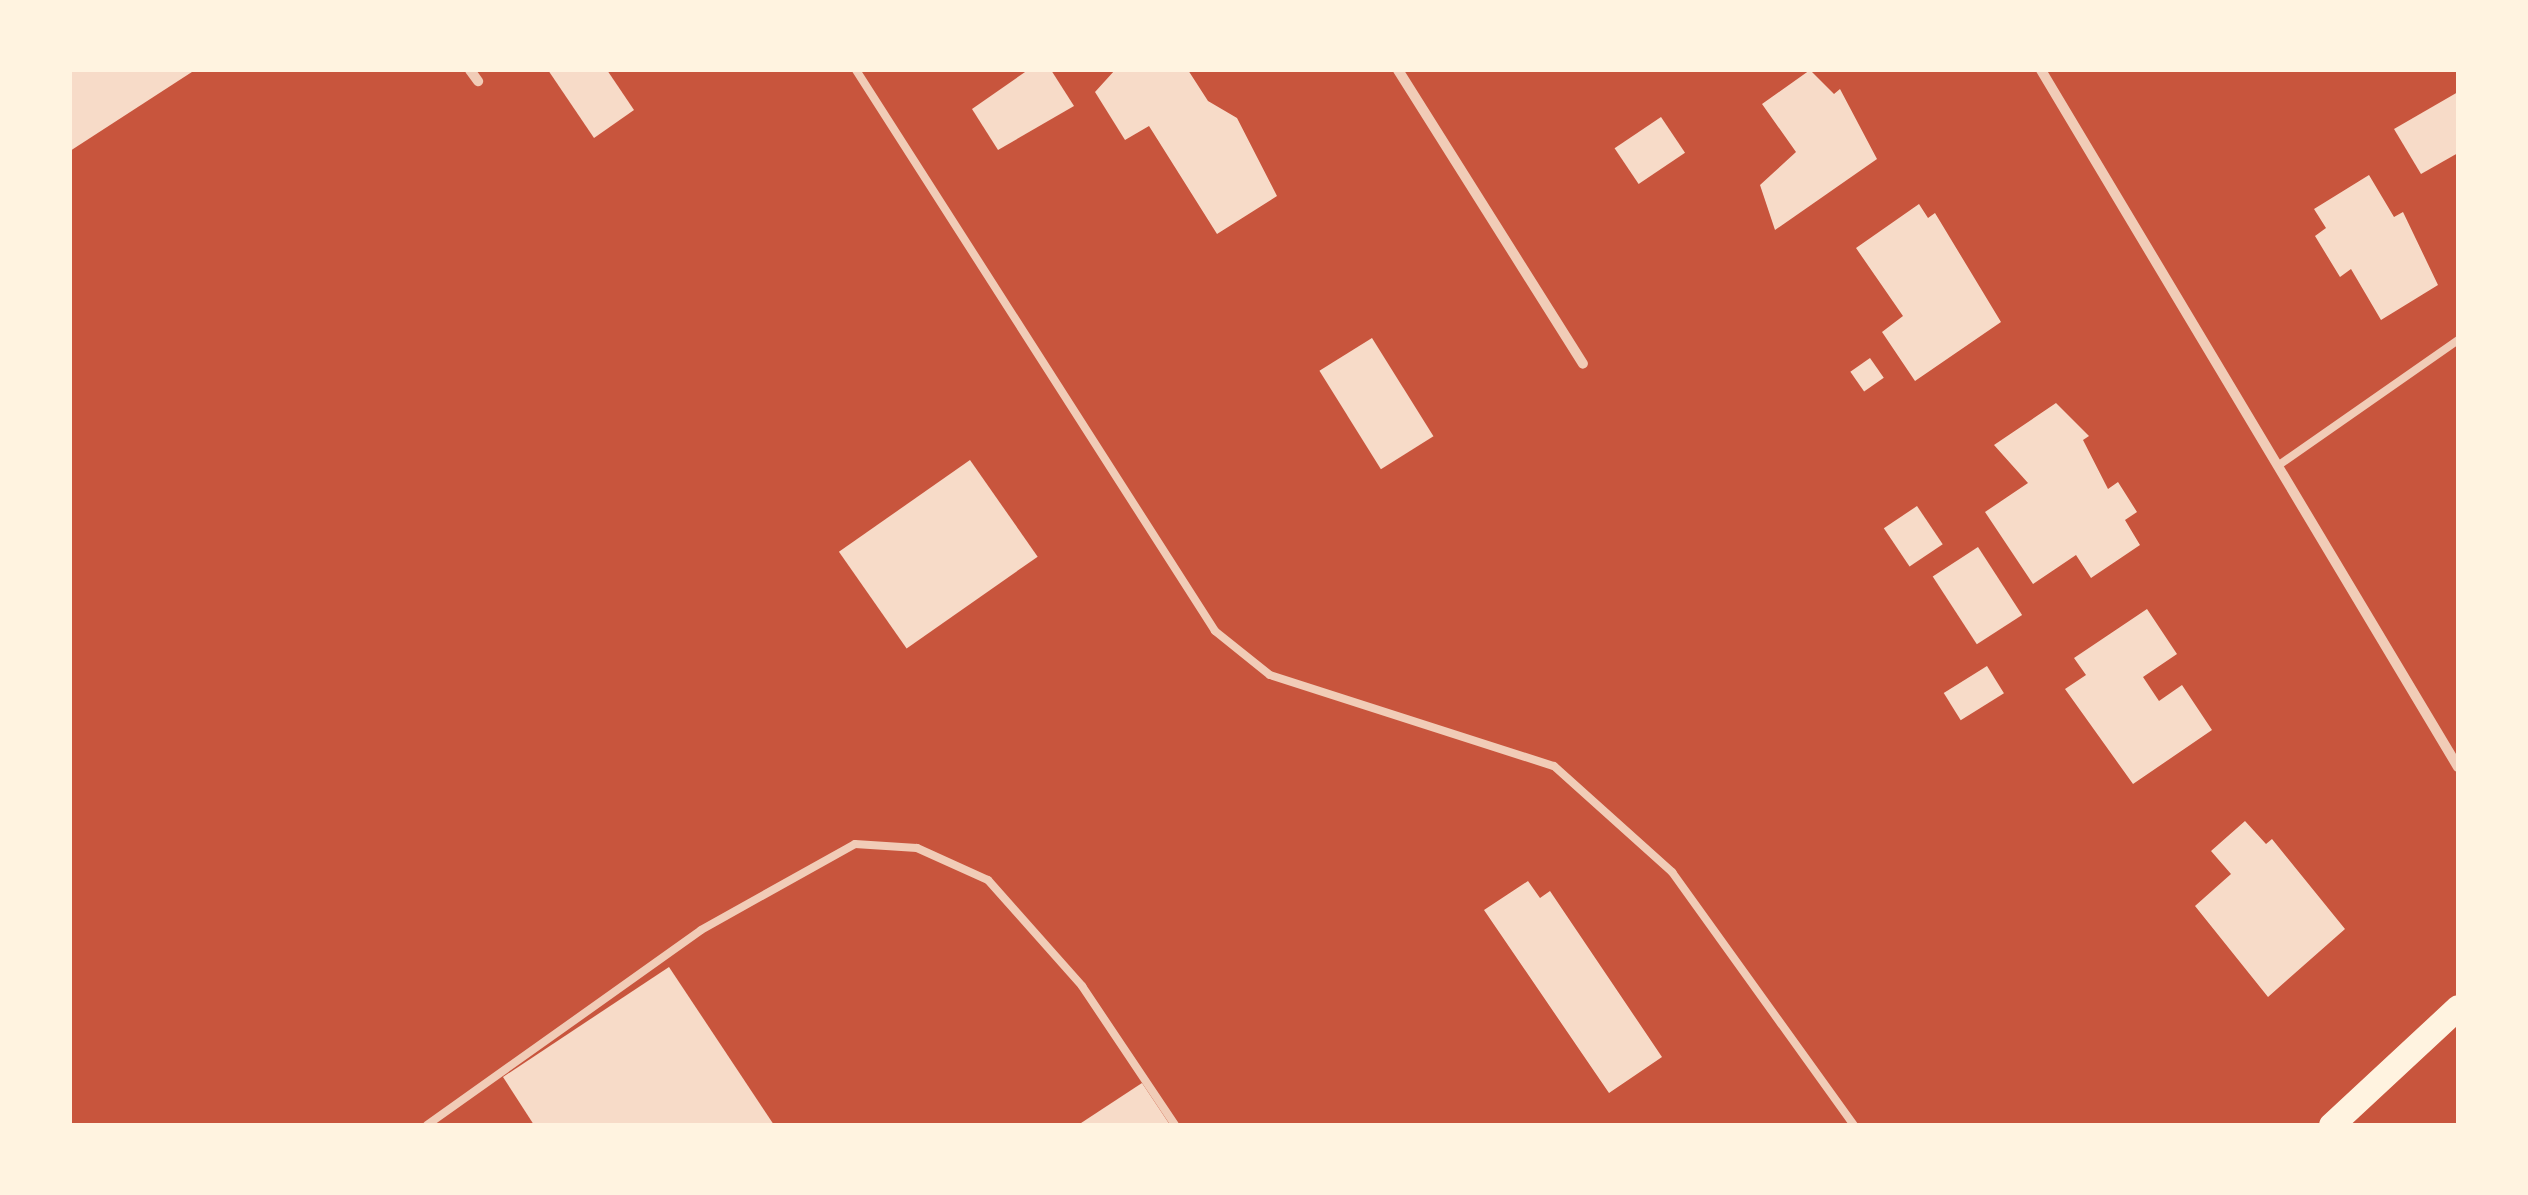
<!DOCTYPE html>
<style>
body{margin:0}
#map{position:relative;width:2528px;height:1195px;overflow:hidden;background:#c8553d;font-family:Overpass,sans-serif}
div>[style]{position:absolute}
.building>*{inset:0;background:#f7dbc8;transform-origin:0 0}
.service>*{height:8px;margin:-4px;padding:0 4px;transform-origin:4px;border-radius:4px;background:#f1ccb7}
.minor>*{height:10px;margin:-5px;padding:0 5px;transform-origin:5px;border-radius:5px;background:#f1ccb7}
.primary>*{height:25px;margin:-12.5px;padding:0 12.5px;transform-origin:12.5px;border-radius:12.5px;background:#fff3e0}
span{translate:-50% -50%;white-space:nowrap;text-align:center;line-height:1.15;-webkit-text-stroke:10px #fff3e0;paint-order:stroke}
.frame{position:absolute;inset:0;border:72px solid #fff3e0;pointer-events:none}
</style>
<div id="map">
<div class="building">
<div style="clip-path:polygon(70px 70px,195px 70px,70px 151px)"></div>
<div style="clip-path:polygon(548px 70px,607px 70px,634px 110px,594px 138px)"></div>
<div style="clip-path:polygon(1028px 70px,1051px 70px,1074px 106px,998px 150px,972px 109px)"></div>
<div style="clip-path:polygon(1115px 70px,1188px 70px,1208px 101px,1237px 118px,1277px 196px,1217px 234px,1149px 126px,1125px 140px,1095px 92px)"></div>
<div style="clip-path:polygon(1810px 70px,1834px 94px,1840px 89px,1877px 159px,1775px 230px,1760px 185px,1796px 152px,1762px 104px)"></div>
<div style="clip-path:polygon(2458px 92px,2458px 153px,2421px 174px,2394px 129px)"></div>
<div style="left:1661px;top:117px;width:43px;height:56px;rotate:56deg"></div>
<div style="clip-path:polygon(2369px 175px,2394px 217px,2403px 212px,2438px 285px,2381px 320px,2351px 269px,2340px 277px,2315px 236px,2326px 228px,2314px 209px)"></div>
<div style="clip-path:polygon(1919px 204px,1928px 218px,1935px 213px,2001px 322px,1915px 381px,1882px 332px,1903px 316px,1856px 248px)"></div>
<div style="left:1372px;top:338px;width:116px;height:62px;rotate:58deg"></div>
<div style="left:1870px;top:358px;width:24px;height:24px;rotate:55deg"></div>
<div style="clip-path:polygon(2056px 403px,2089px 436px,2083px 440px,2108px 489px,2118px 482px,2137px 512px,2125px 520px,2140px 545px,2091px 578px,2076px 555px,2033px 584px,1985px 512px,2028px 483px,1994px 445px)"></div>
<div style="left:970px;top:460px;width:118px;height:160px;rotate:55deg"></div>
<div style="left:1917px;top:506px;width:46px;height:40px;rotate:56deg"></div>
<div style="left:1978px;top:547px;width:81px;height:54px;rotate:57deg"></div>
<div style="clip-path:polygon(2147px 609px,2177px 654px,2143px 677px,2159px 701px,2182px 685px,2212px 730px,2133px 784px,2065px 689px,2086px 675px,2074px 658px)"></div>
<div style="left:1987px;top:666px;width:32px;height:51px;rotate:58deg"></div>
<div style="clip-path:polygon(2245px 821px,2266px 844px,2272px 839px,2345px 929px,2268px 997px,2195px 906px,2231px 874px,2211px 851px)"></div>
<div style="clip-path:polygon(1528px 881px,1540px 898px,1550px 891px,1662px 1057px,1609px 1093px,1484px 910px)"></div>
<div style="clip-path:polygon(669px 967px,774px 1125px,534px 1125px,503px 1077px)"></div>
<div style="clip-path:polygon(1142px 1083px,1170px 1125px,1078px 1125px)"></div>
</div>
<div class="service">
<div style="left:856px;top:70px;width:666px;rotate:57.38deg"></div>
<div style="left:1215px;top:631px;width:70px;rotate:38.7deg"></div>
<div style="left:1270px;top:675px;width:298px;rotate:17.8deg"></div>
<div style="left:1554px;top:766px;width:159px;rotate:41.9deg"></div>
<div style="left:1672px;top:872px;width:312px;rotate:54.3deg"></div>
<div style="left:2279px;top:465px;width:218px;rotate:-34.9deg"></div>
<div style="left:427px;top:1125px;width:336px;rotate:-35.4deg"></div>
<div style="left:701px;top:930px;width:176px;rotate:-29.2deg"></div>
<div style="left:855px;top:844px;width:62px;rotate:3.7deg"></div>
<div style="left:917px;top:848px;width:78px;rotate:24.3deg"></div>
<div style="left:988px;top:880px;width:142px;rotate:48.4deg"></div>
<div style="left:1082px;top:986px;width:167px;rotate:56.2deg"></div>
</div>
<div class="minor">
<div style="left:470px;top:70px;width:14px;rotate:54deg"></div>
<div style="left:1398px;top:70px;width:347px;rotate:57.8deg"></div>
<div style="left:2041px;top:70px;width:812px;rotate:59.11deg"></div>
</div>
<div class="primary">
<div style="left:2331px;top:1125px;width:173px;rotate:-42.9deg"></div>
</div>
<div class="frame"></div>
</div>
